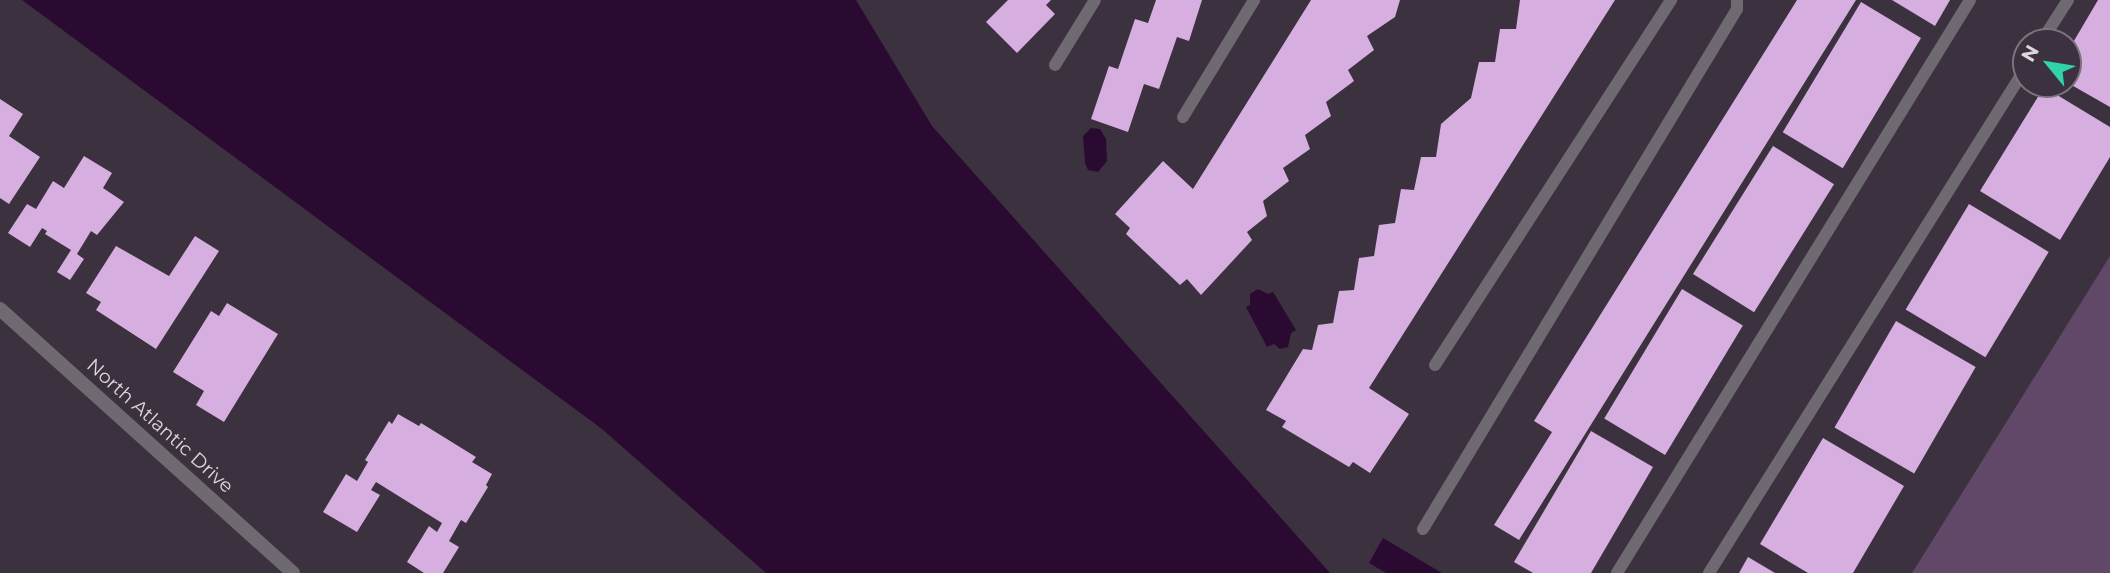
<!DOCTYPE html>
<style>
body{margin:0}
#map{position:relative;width:2110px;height:573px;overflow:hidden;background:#3c313e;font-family:Montserrat,sans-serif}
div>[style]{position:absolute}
.green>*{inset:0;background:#614768}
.water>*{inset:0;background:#2b0a32}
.building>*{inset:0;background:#d6aee0;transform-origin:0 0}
.service>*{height:12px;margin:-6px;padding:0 6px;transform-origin:6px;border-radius:6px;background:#6f6a71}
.minor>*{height:14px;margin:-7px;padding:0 7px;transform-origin:7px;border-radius:7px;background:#6f6a71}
span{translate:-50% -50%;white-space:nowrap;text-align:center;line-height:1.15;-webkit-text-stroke:7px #3c313e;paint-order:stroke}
.street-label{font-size:19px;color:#ded7df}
.north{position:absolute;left:2012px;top:28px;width:70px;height:70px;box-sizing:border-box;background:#3c313e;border:2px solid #7d737e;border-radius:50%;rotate:300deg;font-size:19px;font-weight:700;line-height:28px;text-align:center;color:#ded7df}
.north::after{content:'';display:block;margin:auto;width:24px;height:32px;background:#31d4a9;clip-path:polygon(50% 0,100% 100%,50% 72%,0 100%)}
</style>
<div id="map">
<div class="green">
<div style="clip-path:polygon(2110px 256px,2110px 573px,1912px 573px)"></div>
</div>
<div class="water">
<div style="clip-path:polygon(22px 0,856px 0,932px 126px,1330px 573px,766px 573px,602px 429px)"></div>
<div style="clip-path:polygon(1091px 128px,1100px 129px,1106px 139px,1107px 161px,1098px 172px,1088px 170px,1085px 163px,1083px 136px)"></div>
<div style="clip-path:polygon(1258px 289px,1268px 294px,1273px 292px,1296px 330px,1291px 333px,1288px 347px,1280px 349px,1274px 344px,1267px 347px,1246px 307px,1250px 305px,1250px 294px)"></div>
<div style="clip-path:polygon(1383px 538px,1442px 573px,1386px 573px,1369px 563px)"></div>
</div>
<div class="building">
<div style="clip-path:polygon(1008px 0,1051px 0,1046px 5px,1055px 14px,1017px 53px,986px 22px)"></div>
<div style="clip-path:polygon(1156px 0,1202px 0,1189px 41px,1177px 37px,1159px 89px,1144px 84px,1128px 132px,1091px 119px,1109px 66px,1118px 69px,1135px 19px,1148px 23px)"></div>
<div style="clip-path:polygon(1311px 0,1400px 0,1395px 17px,1367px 36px,1374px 50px,1348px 70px,1354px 81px,1326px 102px,1331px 116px,1305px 135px,1310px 149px,1283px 168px,1289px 181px,1263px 201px,1267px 216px,1247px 232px,1252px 240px,1201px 295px,1187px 279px,1180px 285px,1126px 234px,1130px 228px,1115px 214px,1163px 161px,1193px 189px)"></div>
<div style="clip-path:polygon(1520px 0,1615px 0,1369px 388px,1409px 414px,1370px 473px,1353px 462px,1349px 467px,1282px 427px,1286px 421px,1266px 410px,1303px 349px,1312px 350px,1318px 325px,1333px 323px,1339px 291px,1354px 290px,1359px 258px,1374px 256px,1379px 225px,1395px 223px,1401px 189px,1414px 190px,1421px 157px,1436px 157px,1441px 124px,1471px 98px,1479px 62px,1495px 62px,1500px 29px,1516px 29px)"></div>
<div style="clip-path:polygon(1797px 0,1856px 0,1519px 540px,1494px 525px,1552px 432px,1534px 421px)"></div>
<div style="clip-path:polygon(1892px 0,1950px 0,1935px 26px)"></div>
<div style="clip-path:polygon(2098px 0,2110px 0,2110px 107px,2068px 83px,2068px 51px)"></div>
<div style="left:1861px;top:2px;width:70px;height:152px;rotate:31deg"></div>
<div style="clip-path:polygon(2044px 87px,2110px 127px,2110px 157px,2060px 240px,1980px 191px)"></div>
<div style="clip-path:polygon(0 99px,23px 114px,9px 136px,40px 157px,9px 204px,0 198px)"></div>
<div style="left:1773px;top:146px;width:72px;height:151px;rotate:32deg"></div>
<div style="clip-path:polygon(84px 156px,112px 173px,103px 188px,124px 202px,97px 235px,91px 231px,77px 254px,84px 259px,70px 280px,57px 272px,71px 250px,45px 234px,47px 231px,42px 228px,30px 247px,8px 233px,27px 204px,36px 209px,53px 181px,64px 188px)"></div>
<div style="left:1969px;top:204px;width:93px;height:123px;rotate:31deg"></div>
<div style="clip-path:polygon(195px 236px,219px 251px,156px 349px,96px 310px,101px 302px,86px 293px,116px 246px,169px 276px)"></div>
<div style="left:1682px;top:289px;width:71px;height:151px;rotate:31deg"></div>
<div style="clip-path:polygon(227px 303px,278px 334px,224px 422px,196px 405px,204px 391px,173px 372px,211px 311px,219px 316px)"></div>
<div style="left:1896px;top:321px;width:92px;height:123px;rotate:30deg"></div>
<div style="clip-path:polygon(398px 414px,419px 426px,421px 423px,476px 457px,472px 462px,492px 474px,486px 485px,488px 487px,466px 523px,461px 520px,449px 541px,459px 547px,443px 573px,424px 573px,407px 562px,429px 526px,437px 532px,442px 523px,376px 482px,371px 490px,380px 495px,357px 532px,323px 512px,346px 474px,357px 481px,368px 462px,365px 460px,389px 421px,392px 424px)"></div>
<div style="clip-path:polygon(1591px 431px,1653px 467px,1591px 573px,1533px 573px,1514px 562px)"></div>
<div style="clip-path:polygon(1823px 438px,1904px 486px,1853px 573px,1808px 573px,1760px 544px)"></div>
<div style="clip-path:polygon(1748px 557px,1775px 573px,1739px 573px)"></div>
</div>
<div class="service">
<div style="left:2041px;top:42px;width:50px;rotate:-57.3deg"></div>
<div style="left:1055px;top:65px;width:76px;rotate:-58.4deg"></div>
<div style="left:1183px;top:117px;width:137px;rotate:-58.7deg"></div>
<div style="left:1435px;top:365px;width:435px;rotate:-57.1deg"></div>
<div style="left:1423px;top:529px;width:607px;rotate:-58.87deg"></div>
<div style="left:1737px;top:9px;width:9px;rotate:-90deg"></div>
<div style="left:1617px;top:573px;width:673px;rotate:-58.36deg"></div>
<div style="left:1709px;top:573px;width:597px;rotate:-57.93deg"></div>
</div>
<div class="minor">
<div style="left:0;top:309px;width:394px;rotate:42deg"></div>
</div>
<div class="street-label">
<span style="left:160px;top:426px;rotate:42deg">North Atlantic Drive</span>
</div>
<div class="north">N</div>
</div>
